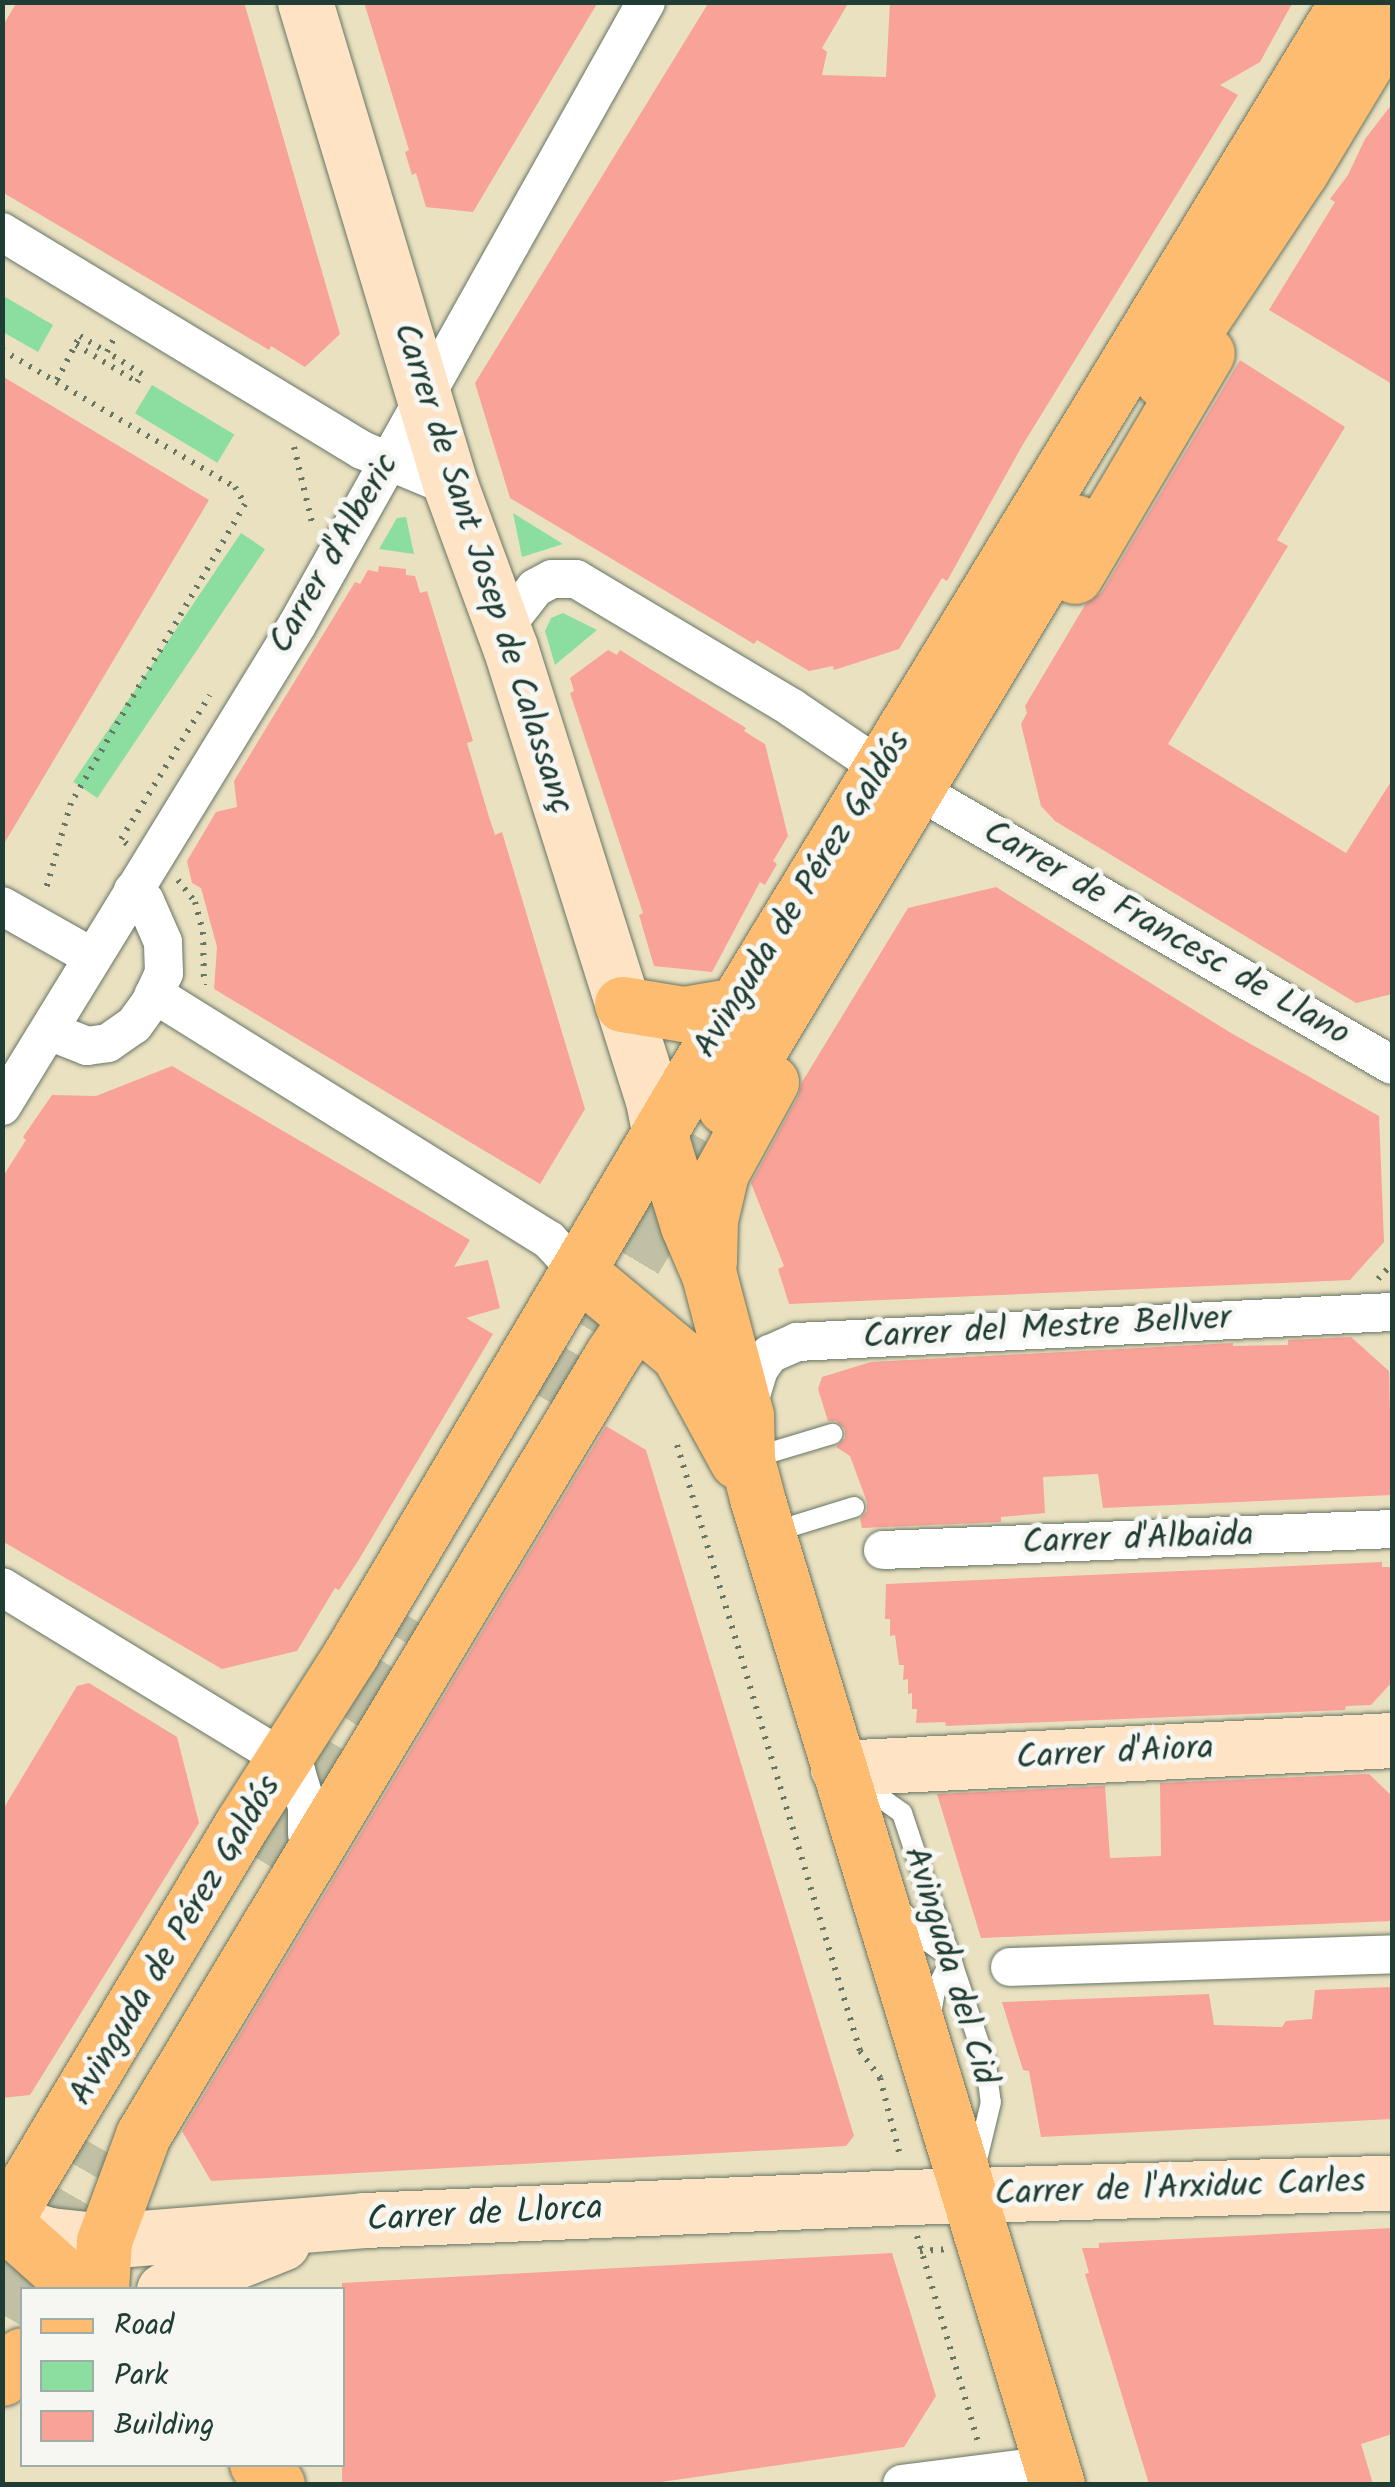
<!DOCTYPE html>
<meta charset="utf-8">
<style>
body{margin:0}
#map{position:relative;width:1395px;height:2487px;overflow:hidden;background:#eae1c1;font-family:Kalam,sans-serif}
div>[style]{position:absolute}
.green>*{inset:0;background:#8bdea0;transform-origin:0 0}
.building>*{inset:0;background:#f9a298}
.primary-tunnel>*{height:55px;margin-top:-27.5px;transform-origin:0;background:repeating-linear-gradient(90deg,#c1c0a5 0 55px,transparent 0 83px)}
.path>*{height:6px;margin-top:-3px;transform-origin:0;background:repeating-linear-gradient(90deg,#667665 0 2.5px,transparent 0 10.5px)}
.roads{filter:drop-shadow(0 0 2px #667665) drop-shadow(0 0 2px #667665)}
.lane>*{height:20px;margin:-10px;padding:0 10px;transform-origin:10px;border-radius:10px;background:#fff}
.street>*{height:38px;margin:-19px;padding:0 19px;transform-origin:19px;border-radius:19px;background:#fff}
.secondary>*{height:55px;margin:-27.5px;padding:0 27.5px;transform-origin:27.5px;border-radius:27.5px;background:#fee4c5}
.primary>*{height:55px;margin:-27.5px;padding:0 27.5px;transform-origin:27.5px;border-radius:27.5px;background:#fdbc6f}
span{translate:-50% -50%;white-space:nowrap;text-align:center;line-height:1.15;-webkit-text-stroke:10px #f6f6f2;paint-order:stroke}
.street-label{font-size:35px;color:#1f3d34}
.frame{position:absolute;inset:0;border:5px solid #1f3d34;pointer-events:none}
.legend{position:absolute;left:20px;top:2287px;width:325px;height:180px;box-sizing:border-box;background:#f6f6f2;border:2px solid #a0aca6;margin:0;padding:12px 18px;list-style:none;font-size:30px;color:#1f3d34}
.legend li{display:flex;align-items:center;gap:20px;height:50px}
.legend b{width:50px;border:2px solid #a0aca6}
</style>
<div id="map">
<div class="green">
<div style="clip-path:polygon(2px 295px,53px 325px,38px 352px,3px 332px)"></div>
<div style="left:152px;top:385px;width:96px;height:33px;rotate:31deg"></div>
<div style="clip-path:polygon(513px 513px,563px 544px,522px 557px)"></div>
<div style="clip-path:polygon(406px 517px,414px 554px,379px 549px,397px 518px)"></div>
<div style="left:241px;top:533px;width:29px;height:300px;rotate:34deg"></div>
<div style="clip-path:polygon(563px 613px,597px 630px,555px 665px,545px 631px,551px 618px)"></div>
</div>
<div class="building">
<div style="clip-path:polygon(17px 2px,244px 2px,340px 334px,305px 367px,271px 346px,269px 350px,2px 192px,2px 27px)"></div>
<div style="clip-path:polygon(364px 2px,598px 2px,473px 212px,426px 207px,416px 173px,412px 175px,405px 152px,409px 150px)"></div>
<div style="clip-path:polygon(709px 2px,849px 2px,822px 48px,827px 52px,822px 75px,886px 77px,890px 2px,1293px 2px,1260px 62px,1220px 85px,1238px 95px,1022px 446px,947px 581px,942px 578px,899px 649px,834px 670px,833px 666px,809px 671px,757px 640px,754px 644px,510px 498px,475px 383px)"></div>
<div style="clip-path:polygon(1392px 104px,1392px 384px,1269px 310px,1335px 202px,1330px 199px,1348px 175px,1365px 139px)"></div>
<div style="clip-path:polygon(1240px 360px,1345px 427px,1277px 540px,1288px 546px,1168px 744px,1346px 853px,1392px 780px,1392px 994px,1356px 1003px,1055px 821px,1041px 806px,1021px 724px,1027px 713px,1025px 706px,1085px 605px,1102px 592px)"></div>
<div style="clip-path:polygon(2px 376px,209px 500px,2px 847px)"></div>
<div style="clip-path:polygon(379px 566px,406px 569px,406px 575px,415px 576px,420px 593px,427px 591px,473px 741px,467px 743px,489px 817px,495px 835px,502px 832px,585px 1109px,540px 1184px,214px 989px,217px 947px,201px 888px,192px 883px,187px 861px,216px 812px,237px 807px,234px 781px,355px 582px,360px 584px,368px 570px,378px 572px)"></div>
<div style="clip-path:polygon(608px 650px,617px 655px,620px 650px,647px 667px,746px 728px,744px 731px,765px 744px,788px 836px,773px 861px,777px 864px,765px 885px,760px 882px,712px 972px,654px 966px,639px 915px,643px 913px,570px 693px,574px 691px,570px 678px)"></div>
<div style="clip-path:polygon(996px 887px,1231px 1033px,1379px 1116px,1384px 1242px,1350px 1280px,789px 1304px,778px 1269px,784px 1266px,751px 1183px,798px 1097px,802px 1082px,908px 908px)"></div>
<div style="clip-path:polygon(172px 1066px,470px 1240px,454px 1267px,488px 1260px,500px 1308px,466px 1318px,493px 1334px,358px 1561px,339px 1590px,335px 1588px,297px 1651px,222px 1669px,2px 1541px,2px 1178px,26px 1140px,23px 1137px,52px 1095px,96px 1096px)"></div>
<div style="clip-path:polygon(1351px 1337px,1389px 1371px,1392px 1495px,1103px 1508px,1098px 1474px,1043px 1477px,1045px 1513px,1001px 1517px,1001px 1522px,862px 1528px,860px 1519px,867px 1511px,867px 1502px,850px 1456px,836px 1447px,845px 1438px,845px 1429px,836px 1421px,828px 1421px,818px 1389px,822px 1377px,871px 1362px,1233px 1343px,1233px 1346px,1288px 1345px,1288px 1340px)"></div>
<div style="clip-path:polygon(606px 1426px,646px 1450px,854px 2136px,846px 2146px,211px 2181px,182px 2131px)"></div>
<div style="clip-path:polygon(1382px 1562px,1382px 1567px,1392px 1567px,1392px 1682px,1371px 1705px,1346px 1706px,1345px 1710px,946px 1726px,945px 1722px,916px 1723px,917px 1709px,912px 1709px,912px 1693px,908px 1694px,908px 1679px,903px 1680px,904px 1665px,899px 1665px,895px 1635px,890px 1636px,890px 1619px,885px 1619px,886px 1584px)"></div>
<div style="clip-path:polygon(89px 1683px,177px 1737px,199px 1823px,30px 2095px,2px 2098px,2px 1811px,77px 1686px)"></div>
<div style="clip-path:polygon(1369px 1774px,1392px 1796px,1392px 1921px,981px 1938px,937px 1794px,1105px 1786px,1110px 1858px,1161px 1856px,1160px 1783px)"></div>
<div style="clip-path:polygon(1392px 1987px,1392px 2119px,1041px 2137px,1029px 2071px,1023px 2070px,1002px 2002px,1209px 1994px,1214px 2025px,1282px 2027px,1286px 2021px,1312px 2019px,1315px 1990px)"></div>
<div style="clip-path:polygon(1392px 2228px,1392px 2434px,1361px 2444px,1373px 2484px,1149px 2484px,1085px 2274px,1089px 2273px,1082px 2248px,1099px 2248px,1099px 2243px)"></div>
<div style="clip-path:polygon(892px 2253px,936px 2396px,904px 2447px,647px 2484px,342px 2484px,342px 2283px)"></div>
</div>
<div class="primary-tunnel">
<div style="left:550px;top:1402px;width:343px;rotate:-59.3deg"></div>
<div style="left:361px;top:1712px;width:107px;rotate:-59.1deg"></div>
<div style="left:257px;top:1858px;width:218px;rotate:-58.7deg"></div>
<div style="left:2px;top:2314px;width:193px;rotate:-59.9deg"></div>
</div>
<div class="path">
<div style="left:76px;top:345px;width:71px;rotate:31.2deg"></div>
<div style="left:137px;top:382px;width:9px;rotate:-58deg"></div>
<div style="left:142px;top:374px;width:41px;rotate:-147.8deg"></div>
<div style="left:2px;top:350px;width:270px;rotate:30.5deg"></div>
<div style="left:235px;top:487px;width:20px;rotate:60deg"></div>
<div style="left:245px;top:504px;width:346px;rotate:120.2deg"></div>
<div style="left:71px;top:803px;width:93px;rotate:106.3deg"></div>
<div style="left:57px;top:380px;width:50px;rotate:-62.4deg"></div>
<div style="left:80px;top:336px;width:31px;rotate:31deg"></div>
<div style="left:107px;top:352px;width:16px;rotate:-63deg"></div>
<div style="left:294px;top:447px;width:82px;rotate:76.6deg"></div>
<div style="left:127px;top:844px;width:8px;rotate:-140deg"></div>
<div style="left:121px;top:839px;width:169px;rotate:-58.3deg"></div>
<div style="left:178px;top:880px;width:28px;rotate:52deg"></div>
<div style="left:195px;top:902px;width:31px;rotate:75deg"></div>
<div style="left:203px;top:932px;width:53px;rotate:88.9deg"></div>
<div style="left:1378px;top:1279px;width:21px;rotate:-47deg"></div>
<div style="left:677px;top:1445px;width:633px;rotate:73.2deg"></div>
<div style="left:860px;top:2051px;width:34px;rotate:53deg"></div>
<div style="left:880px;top:2078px;width:81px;rotate:75.6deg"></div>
<div style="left:917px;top:2236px;width:218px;rotate:73.5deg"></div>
<div style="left:920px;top:2251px;width:26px;rotate:-4deg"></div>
</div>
<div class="roads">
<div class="lane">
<div style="left:752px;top:1458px;width:84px;rotate:-16.7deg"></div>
<div style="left:770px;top:1533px;width:88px;rotate:-17.2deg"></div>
<div style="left:857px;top:1781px;width:55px;rotate:35.4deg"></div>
<div style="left:902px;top:1813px;width:265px;rotate:71.5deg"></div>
<div style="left:986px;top:2064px;width:38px;rotate:83deg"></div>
<div style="left:991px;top:2102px;width:64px;rotate:103.6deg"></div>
<div style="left:905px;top:1914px;width:28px;rotate:55deg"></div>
<div style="left:921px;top:1937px;width:37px;rotate:34deg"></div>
<div style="left:952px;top:1958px;width:37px;rotate:117deg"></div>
<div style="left:935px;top:1991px;width:23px;rotate:100deg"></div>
</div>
<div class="street">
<div style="left:2px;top:232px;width:421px;rotate:31.2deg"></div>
<div style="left:362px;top:450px;width:96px;rotate:22.6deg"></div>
<div style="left:510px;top:647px;width:28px;rotate:-88deg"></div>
<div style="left:511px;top:619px;width:39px;rotate:-52deg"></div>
<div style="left:535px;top:588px;width:19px;rotate:-28deg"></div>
<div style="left:552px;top:579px;width:24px"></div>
<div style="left:576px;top:579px;width:252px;rotate:30.8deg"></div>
<div style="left:792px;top:708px;width:107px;rotate:34deg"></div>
<div style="left:940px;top:803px;width:522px;rotate:30.1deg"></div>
<div style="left:2px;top:906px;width:103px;rotate:29.5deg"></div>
<div style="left:154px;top:994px;width:465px;rotate:31.9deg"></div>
<div style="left:549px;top:1240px;width:42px;rotate:46.9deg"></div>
<div style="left:49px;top:1031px;width:41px;rotate:21.5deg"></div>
<div style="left:87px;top:1046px;width:21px;rotate:-8deg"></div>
<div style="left:108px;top:1043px;width:32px;rotate:-35deg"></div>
<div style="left:134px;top:1025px;width:27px;rotate:-54deg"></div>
<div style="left:150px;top:1003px;width:33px;rotate:-65deg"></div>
<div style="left:164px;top:973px;width:31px;rotate:-92deg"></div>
<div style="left:163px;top:942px;width:45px;rotate:-113.7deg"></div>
<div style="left:145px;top:901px;width:16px;rotate:-140deg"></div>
<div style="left:2px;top:1106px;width:564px;rotate:-58.48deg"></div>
<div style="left:297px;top:625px;width:714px;rotate:-60.74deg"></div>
<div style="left:746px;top:1412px;width:45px;rotate:-73.2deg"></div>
<div style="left:759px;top:1369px;width:19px;rotate:-54deg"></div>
<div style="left:770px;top:1354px;width:30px;rotate:-24deg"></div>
<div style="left:797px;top:1342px;width:596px;rotate:-2.89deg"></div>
<div style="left:883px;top:1550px;width:509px;rotate:-2.36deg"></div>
<div style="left:2px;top:1587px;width:332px;rotate:31.4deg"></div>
<div style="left:285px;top:1760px;width:16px;rotate:45deg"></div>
<div style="left:296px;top:1771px;width:37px;rotate:73deg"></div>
<div style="left:307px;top:1806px;width:28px;rotate:90deg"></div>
<div style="left:1010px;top:1967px;width:382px;rotate:-1.9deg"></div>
<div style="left:902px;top:2484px;width:150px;rotate:-7.3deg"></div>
</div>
<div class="secondary">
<div style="left:305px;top:2px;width:506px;rotate:73.25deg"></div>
<div style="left:451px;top:487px;width:171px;rotate:69.8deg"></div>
<div style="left:510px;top:647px;width:475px;rotate:72.5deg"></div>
<div style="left:653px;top:1100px;width:36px;rotate:79deg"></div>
<div style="left:838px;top:1768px;width:555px;rotate:-2.89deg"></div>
<div style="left:2px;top:2221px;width:50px;rotate:16.3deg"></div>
<div style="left:50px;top:2235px;width:54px;rotate:6.3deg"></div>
<div style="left:104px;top:2241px;width:261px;rotate:-4.6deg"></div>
<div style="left:364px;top:2220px;width:543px;rotate:-2.43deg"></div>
<div style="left:907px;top:2197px;width:485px;rotate:-1.7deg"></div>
<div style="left:164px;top:2290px;width:127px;rotate:-21.7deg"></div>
</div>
<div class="primary">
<div style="left:1162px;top:380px;width:251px;rotate:-56.4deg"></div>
<div style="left:1301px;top:171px;width:176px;rotate:-58.9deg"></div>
<div style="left:1075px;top:576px;width:259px;rotate:-59.4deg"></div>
<div style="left:622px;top:1004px;width:63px;rotate:9.2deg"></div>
<div style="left:684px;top:1014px;width:53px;rotate:-9.8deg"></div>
<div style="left:725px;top:1107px;width:682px;rotate:-59.04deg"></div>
<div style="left:660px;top:1135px;width:95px;rotate:72.9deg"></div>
<div style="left:688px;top:1226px;width:53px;rotate:66.8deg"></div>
<div style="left:709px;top:1275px;width:145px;rotate:75.2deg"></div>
<div style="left:746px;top:1415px;width:45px;rotate:88.7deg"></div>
<div style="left:747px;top:1460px;width:39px;rotate:75deg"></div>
<div style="left:757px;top:1498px;width:1031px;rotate:73.08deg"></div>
<div style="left:709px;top:1262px;width:42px;rotate:-88.6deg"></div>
<div style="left:710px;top:1220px;width:48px;rotate:-76.8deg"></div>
<div style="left:721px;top:1173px;width:104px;rotate:-61.2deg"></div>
<div style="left:578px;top:1271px;width:131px;rotate:39.7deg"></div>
<div style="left:679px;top:1355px;width:121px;rotate:61.3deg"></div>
<div style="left:4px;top:2222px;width:102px;rotate:41.8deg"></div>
<div style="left:2px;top:2225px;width:467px;rotate:-59.1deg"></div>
<div style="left:242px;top:1824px;width:201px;rotate:-57.4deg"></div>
<div style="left:350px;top:1655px;width:669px;rotate:-59.37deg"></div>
<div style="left:691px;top:1079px;width:1261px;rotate:-58.65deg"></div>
<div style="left:101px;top:2290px;width:49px;rotate:-86.5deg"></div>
<div style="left:104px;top:2241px;width:113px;rotate:-69.8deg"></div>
<div style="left:143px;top:2135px;width:910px;rotate:-58.98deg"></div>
<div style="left:612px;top:1355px;width:23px;rotate:-56deg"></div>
<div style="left:625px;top:1336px;width:21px;rotate:-23deg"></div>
<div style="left:2px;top:2378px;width:30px;rotate:-49deg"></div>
<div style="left:257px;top:2464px;width:28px;rotate:45deg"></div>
</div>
</div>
<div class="street-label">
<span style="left:335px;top:554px;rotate:-60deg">Carrer d'Alberic</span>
<span style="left:482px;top:569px;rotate:72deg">Carrer de Sant Josep de Calassanç</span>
<span style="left:803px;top:895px;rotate:-58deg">Avinguda de Pérez Galdós</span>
<span style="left:1166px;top:934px;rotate:30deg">Carrer de Francesc de Llano</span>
<span style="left:1047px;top:1329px;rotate:-3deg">Carrer del Mestre Bellver</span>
<span style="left:1138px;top:1540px;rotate:-2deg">Carrer d'Albaida</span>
<span style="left:1115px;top:1754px;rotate:-3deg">Carrer d'Aiora</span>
<span style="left:176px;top:1941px;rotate:-59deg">Avinguda de Pérez Galdós</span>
<span style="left:949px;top:1966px;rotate:73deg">Avinguda del Cid</span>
<span style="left:1180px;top:2189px;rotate:-2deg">Carrer de l'Arxiduc Carles</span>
<span style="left:485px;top:2215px;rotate:-3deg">Carrer de Llorca</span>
</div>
<div class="frame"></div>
<ul class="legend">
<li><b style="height:12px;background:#fdbc6f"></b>Road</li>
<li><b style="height:28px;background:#8bdea0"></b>Park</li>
<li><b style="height:28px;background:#f9a298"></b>Building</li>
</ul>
</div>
